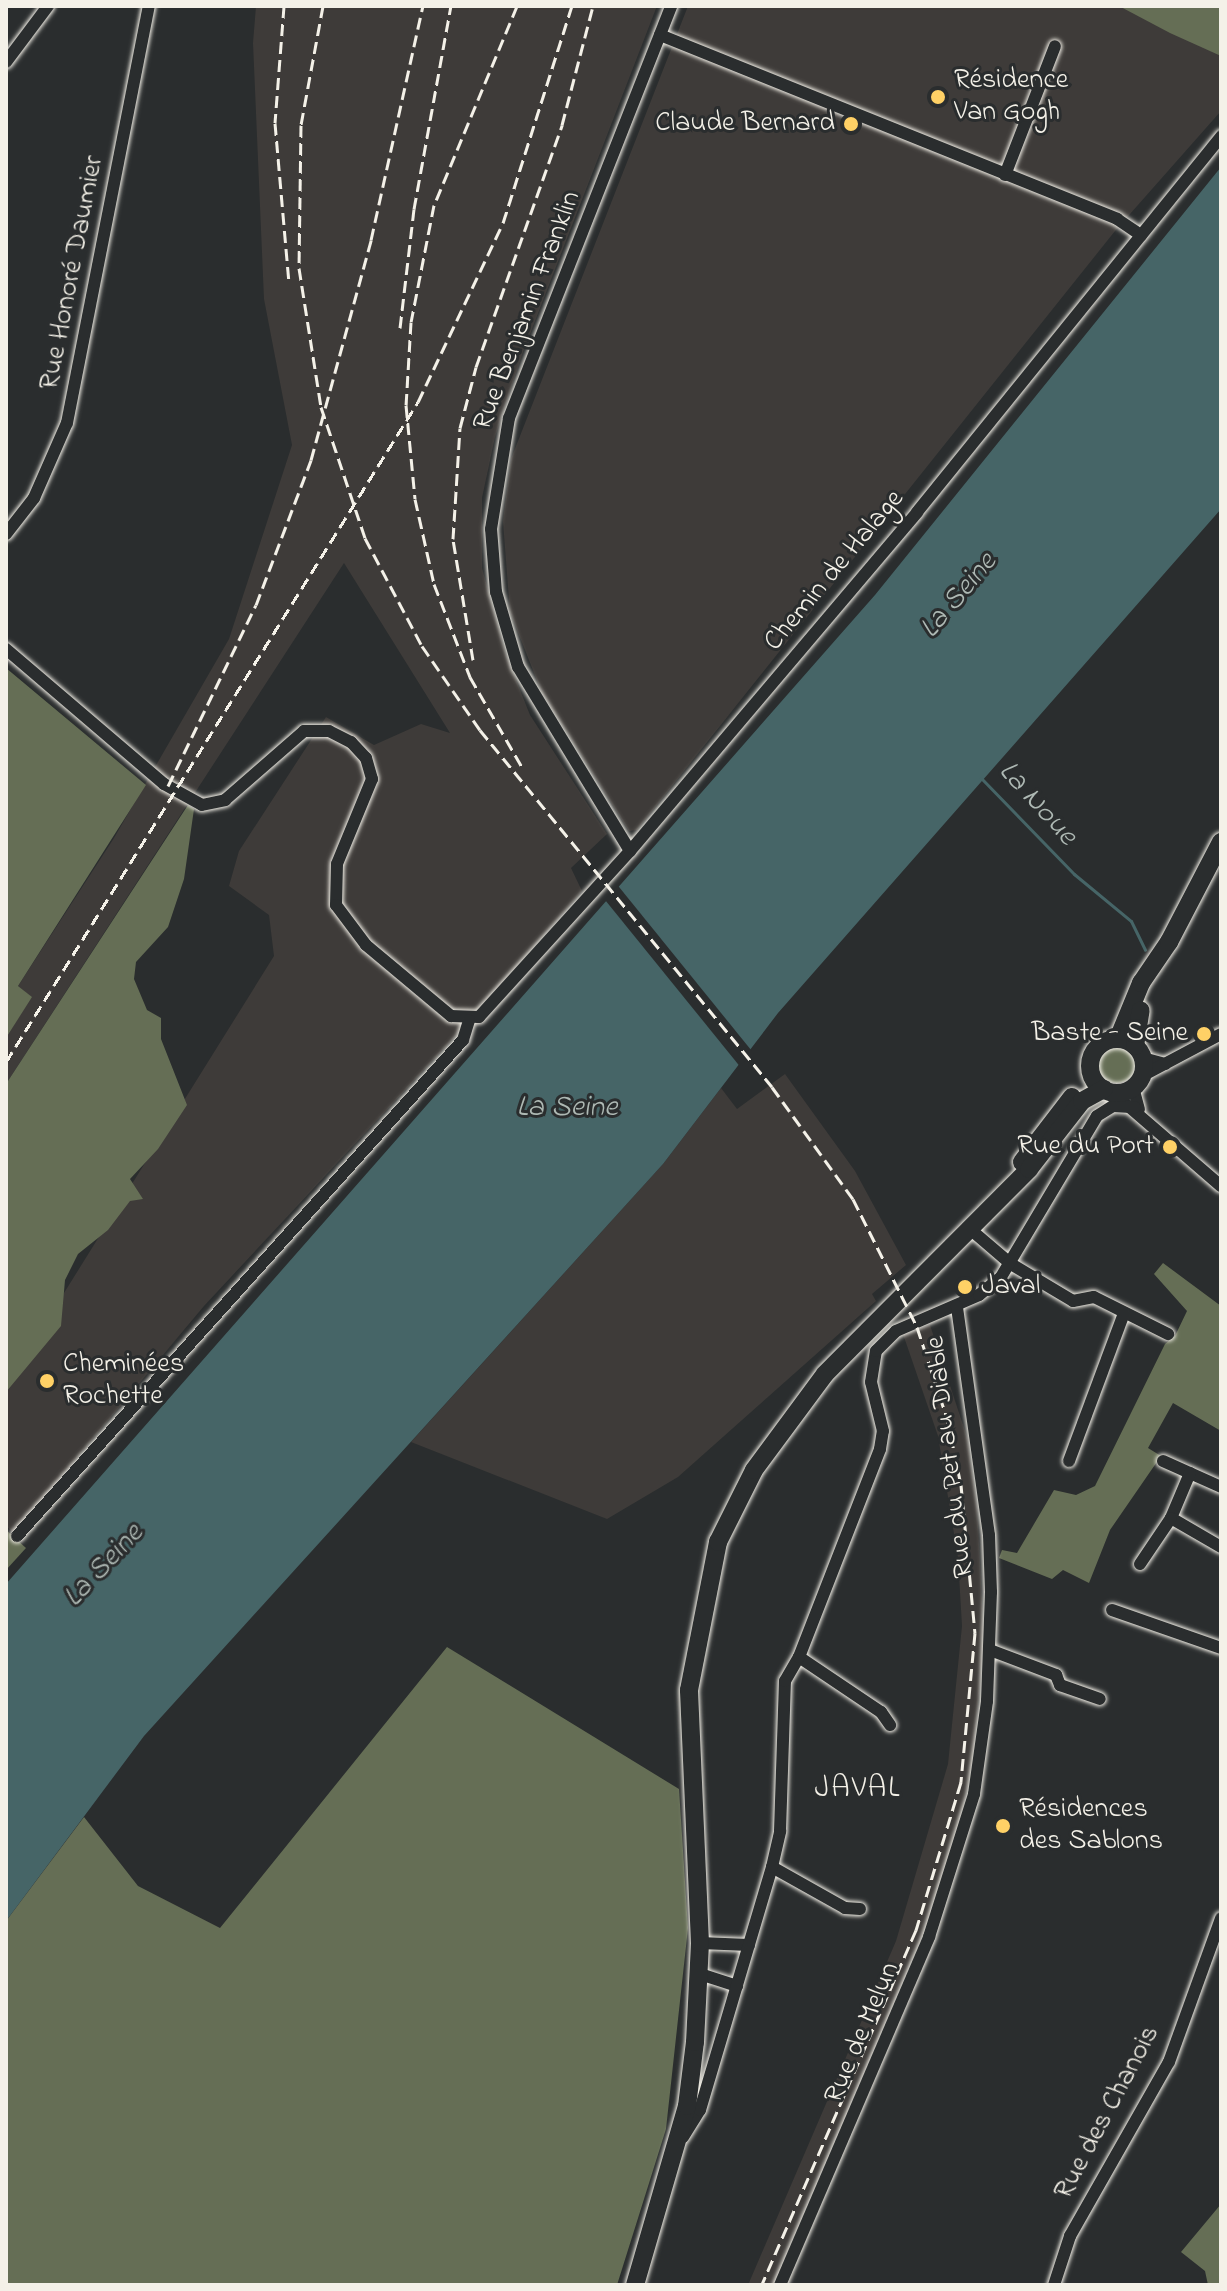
<!DOCTYPE html>
<meta charset="utf-8">
<style>
body{margin:0}
#map{position:relative;width:1227px;height:2291px;overflow:hidden;background:#2a2d2e;font-family:"Indie Flower",sans-serif}
div>[style]{position:absolute}
.built>*{inset:0;background:#3e3b39}
.green>*{inset:0;background:#656e55}
.round{border-radius:50%}
.water>*{inset:0;background:#466567}
.pier>*{inset:0;background:#2a2d2e;transform-origin:0 0}
.stream>*{height:3px;margin:-1.5px;padding:0 1.5px;transform-origin:1.5px;border-radius:1.5px;background:#466567}
.roads{filter:drop-shadow(0 0 2px #f4f1e8) drop-shadow(0 0 2px #f4f1e8)}
.street>*{height:12px;margin:-6px;padding:0 6px;transform-origin:6px;border-radius:6px;background:#2a2d2e}
.secondary>*{height:18px;margin:-9px;padding:0 9px;transform-origin:9px;border-radius:9px;background:#2a2d2e}
.secondary>.ring{margin:-9px;padding:0;box-sizing:content-box;background:none;border:18px solid #2a2d2e;border-radius:50%}
.rail>*{height:3px;margin-top:-1.5px;transform-origin:0;background:repeating-linear-gradient(90deg,#f4f1e8 0 12px,transparent 0 18px)}
.dots>*{width:22px;height:22px;translate:-50% -50%;box-sizing:border-box;border:4px solid #2a2d2e;border-radius:50%}
span{translate:-50% -50%;white-space:nowrap;text-align:center;line-height:1.15;-webkit-text-stroke:6px #2a2d2e;paint-order:stroke}
.poi-label{font-size:28px;color:#f4f1e8}
.left{translate:0 -50%;text-align:left}
.right{translate:-100% -50%;text-align:right}
.street-label{font-size:28px;color:#f4f1e8}
.water-label{font-size:30px;color:#aeb9b4;font-style:italic}
.neighbourhood-label{font-size:30px;color:#f4f1e8;letter-spacing:2px}
.frame{position:absolute;inset:0;border:8px solid #f4f1e8;pointer-events:none}
</style>
<div id="map">
<div class="built">
<div style="clip-path:polygon(256px 6px,657px 6px,523px 352px,495px 437px,482px 498px,482px 568px,506px 655px,530px 715px,607px 834px,571px 868px,582px 891px,478px 1012px,204px 1306px,14px 1533px,6px 1526px,6px 1386px,274px 956px,269px 915px,229px 886px,239px 851px,326px 717px,374px 745px,421px 724px,450px 733px,344px 563px,6px 1084px,6px 1038px,31px 997px,18px 986px,114px 838px,229px 639px,292px 445px,264px 299px,253px 43px)"></div>
<div style="clip-path:polygon(688px 6px,1123px 6px,1221px 55px,1221px 111px,1115px 231px,637px 830px,629px 831px,542px 693px,510px 612px,503px 521px,511px 459px)"></div>
<div style="clip-path:polygon(785px 1074px,855px 1171px,906px 1265px,872px 1294px,876px 1301px,678px 1477px,607px 1519px,411px 1442px,663px 1164px,721px 1088px,737px 1109px)"></div>
<div style="clip-path:polygon(930px 1325px,967px 1437px,977px 1506px,984px 1639px,973px 1758px,962px 1813px,924px 1932px,775px 2285px,748px 2285px,896px 1941px,948px 1764px,962px 1626px,958px 1558px,938px 1436px,903px 1334px)"></div>
</div>
<div class="green">
<div style="clip-path:polygon(1119px 6px,1221px 6px,1221px 56px,1170px 33px)"></div>
<div style="clip-path:polygon(6px 668px,146px 785px,18px 986px,32px 997px,6px 1038px)"></div>
<div style="clip-path:polygon(188px 805px,194px 809px,184px 879px,168px 927px,136px 962px,134px 979px,147px 1010px,161px 1018px,161px 1039px,187px 1105px,158px 1149px,130px 1179px,143px 1199px,130px 1201px,108px 1230px,78px 1254px,65px 1280px,61px 1326px,6px 1392px,6px 1084px)"></div>
<div class="round" style="left:1098px;top:1045px;width:38px;height:38px"></div>
<div style="clip-path:polygon(1163px 1263px,1221px 1306px,1221px 1431px,1173px 1403px,1148px 1448px,1161px 1456px,1110px 1530px,1089px 1583px,1063px 1570px,1052px 1579px,999px 1558px,1002px 1550px,1017px 1553px,1054px 1490px,1076px 1495px,1095px 1486px,1165px 1344px,1175px 1336px,1187px 1311px,1154px 1274px)"></div>
<div style="clip-path:polygon(6px 1530px,26px 1548px,6px 1570px)"></div>
<div style="clip-path:polygon(447px 1647px,679px 1789px,688px 1928px,666px 2129px,617px 2285px,6px 2285px,6px 1921px,84px 1817px,138px 1886px,220px 1928px)"></div>
<div style="clip-path:polygon(1221px 2204px,1221px 2285px,1208px 2285px,1205px 2271px,1181px 2252px)"></div>
</div>
<div class="water">
<div style="clip-path:polygon(1221px 167px,1221px 509px,778px 1013px,663px 1164px,144px 1736px,6px 1921px,6px 1584px,875px 595px)"></div>
</div>
<div class="pier">
<div style="left:615px;top:882px;width:221px;height:19px;rotate:51deg"></div>
</div>
<div class="stream">
<div style="left:981px;top:778px;width:134px;rotate:45.9deg"></div>
<div style="left:1074px;top:874px;width:74px;rotate:39.5deg"></div>
<div style="left:1131px;top:921px;width:32px;rotate:64deg"></div>
</div>
<div class="roads">
<div class="street">
<div style="left:660px;top:35px;width:493px;rotate:21.9deg"></div>
<div style="left:1117px;top:219px;width:29px;rotate:34deg"></div>
<div style="left:6px;top:62px;width:70px;rotate:-53.1deg"></div>
<div style="left:1005px;top:175px;width:138px;rotate:-68.8deg"></div>
<div style="left:6px;top:534px;width:46px;rotate:-52.1deg"></div>
<div style="left:34px;top:498px;width:82px;rotate:-66.3deg"></div>
<div style="left:67px;top:423px;width:425px;rotate:-78.9deg"></div>
<div style="left:6px;top:649px;width:208px;rotate:40.5deg"></div>
<div style="left:164px;top:784px;width:43px;rotate:28.9deg"></div>
<div style="left:202px;top:805px;width:24px;rotate:-12deg"></div>
<div style="left:225px;top:800px;width:105px;rotate:-41.1deg"></div>
<div style="left:304px;top:731px;width:25px"></div>
<div style="left:329px;top:731px;width:25px;rotate:27deg"></div>
<div style="left:351px;top:742px;width:22px;rotate:47deg"></div>
<div style="left:366px;top:758px;width:22px;rotate:74deg"></div>
<div style="left:372px;top:779px;width:92px;rotate:112.4deg"></div>
<div style="left:337px;top:864px;width:41px;rotate:91.4deg"></div>
<div style="left:336px;top:905px;width:50px;rotate:53.1deg"></div>
<div style="left:366px;top:945px;width:111px;rotate:39.9deg"></div>
<div style="left:451px;top:1016px;width:28px;rotate:2deg"></div>
<div style="left:479px;top:1017px;width:224px;rotate:-47.7deg"></div>
<div style="left:630px;top:851px;width:444px;rotate:-49.7deg"></div>
<div style="left:917px;top:512px;width:484px;rotate:-51deg"></div>
<div style="left:630px;top:851px;width:215px;rotate:-121.3deg"></div>
<div style="left:518px;top:667px;width:78px;rotate:-106.3deg"></div>
<div style="left:496px;top:592px;width:63px;rotate:-94.5deg"></div>
<div style="left:491px;top:529px;width:112px;rotate:-80.8deg"></div>
<div style="left:509px;top:418px;width:443px;rotate:-68.5deg"></div>
<div style="left:1143px;top:1058px;width:23px;rotate:15deg"></div>
<div style="left:1142px;top:1076px;width:89px;rotate:-28deg"></div>
<div style="left:1133px;top:1087px;width:23px;rotate:75deg"></div>
<div style="left:1112px;top:1092px;width:144px;rotate:40.8deg"></div>
<div style="left:970px;top:1229px;width:54px;rotate:40.5deg"></div>
<div style="left:1011px;top:1264px;width:72px;rotate:30.8deg"></div>
<div style="left:1073px;top:1301px;width:21px;rotate:-11deg"></div>
<div style="left:1094px;top:1297px;width:83px;rotate:26.6deg"></div>
<div style="left:1069px;top:1461px;width:158px;rotate:-69.6deg"></div>
<div style="left:1163px;top:1461px;width:64px;rotate:24.1deg"></div>
<div style="left:1190px;top:1473px;width:49px;rotate:112.9deg"></div>
<div style="left:1171px;top:1518px;width:58px;rotate:30.1deg"></div>
<div style="left:17px;top:1536px;width:667px;rotate:-48.04deg"></div>
<div style="left:463px;top:1040px;width:21px;rotate:-73deg"></div>
<div style="left:1140px;top:1564px;width:55px;rotate:-56deg"></div>
<div style="left:1112px;top:1610px;width:115px;rotate:19.2deg"></div>
<div style="left:990px;top:1650px;width:71px;rotate:20.7deg"></div>
<div style="left:1056px;top:1675px;width:11px;rotate:68deg"></div>
<div style="left:1060px;top:1685px;width:42px;rotate:19.3deg"></div>
<div style="left:799px;top:1657px;width:99px;rotate:33.9deg"></div>
<div style="left:881px;top:1712px;width:16px;rotate:55deg"></div>
<div style="left:772px;top:1867px;width:84px;rotate:29.3deg"></div>
<div style="left:845px;top:1908px;width:15px;rotate:4deg"></div>
<div style="left:700px;top:1943px;width:49px;rotate:2.3deg"></div>
<div style="left:700px;top:1974px;width:39px;rotate:18deg"></div>
<div style="left:683px;top:2137px;width:32px;rotate:-58deg"></div>
<div style="left:700px;top:2110px;width:253px;rotate:-73.5deg"></div>
<div style="left:772px;top:1867px;width:37px;rotate:-77deg"></div>
<div style="left:780px;top:1831px;width:150px;rotate:-88.1deg"></div>
<div style="left:785px;top:1681px;width:28px;rotate:-60deg"></div>
<div style="left:799px;top:1657px;width:223px;rotate:-68.7deg"></div>
<div style="left:880px;top:1449px;width:18px;rotate:-81deg"></div>
<div style="left:883px;top:1431px;width:50px;rotate:-103.8deg"></div>
<div style="left:871px;top:1382px;width:31px;rotate:-81deg"></div>
<div style="left:876px;top:1351px;width:28px;rotate:-45deg"></div>
<div style="left:896px;top:1331px;width:90px;rotate:-23.4deg"></div>
<div style="left:979px;top:1295px;width:28px;rotate:-39deg"></div>
<div style="left:1001px;top:1277px;width:187px;rotate:-59.2deg"></div>
<div style="left:1097px;top:1116px;width:19px;rotate:-32deg"></div>
<div style="left:1113px;top:1106px;width:22px;rotate:3deg"></div>
<div style="left:780px;top:2285px;width:379px;rotate:-66.8deg"></div>
<div style="left:929px;top:1937px;width:150px;rotate:-72.5deg"></div>
<div style="left:974px;top:1794px;width:94px;rotate:-82deg"></div>
<div style="left:987px;top:1701px;width:109px;rotate:-87.9deg"></div>
<div style="left:991px;top:1592px;width:57px;rotate:-92deg"></div>
<div style="left:989px;top:1535px;width:231px;rotate:-98deg"></div>
<div style="left:1054px;top:2285px;width:52px;rotate:-71.9deg"></div>
<div style="left:1070px;top:2236px;width:200px;rotate:-60.4deg"></div>
<div style="left:1169px;top:2062px;width:153px;rotate:-70.1deg"></div>
</div>
<div class="secondary">
<div style="left:1118px;top:1039px;width:61px;rotate:-67.7deg"></div>
<div style="left:1141px;top:983px;width:50px;rotate:-55.7deg"></div>
<div style="left:1169px;top:942px;width:113px;rotate:-62.5deg"></div>
<div class="ring" style="left:1090px;top:1039px;width:36px;height:36px"></div>
<div style="left:1135px;top:1046px;width:36px;rotate:-81deg"></div>
<div style="left:1022px;top:1162px;width:82px;rotate:-52.4deg"></div>
<div style="left:635px;top:2285px;width:186px;rotate:-73.8deg"></div>
<div style="left:687px;top:2106px;width:64px;rotate:-82.9deg"></div>
<div style="left:695px;top:2042px;width:99px;rotate:-87.1deg"></div>
<div style="left:700px;top:1943px;width:253px;rotate:-92.5deg"></div>
<div style="left:689px;top:1690px;width:151px;rotate:-78.9deg"></div>
<div style="left:718px;top:1542px;width:80px;rotate:-63.4deg"></div>
<div style="left:754px;top:1470px;width:119px;rotate:-53.5deg"></div>
<div style="left:825px;top:1374px;width:289px;rotate:-45.1deg"></div>
<div style="left:1029px;top:1169px;width:86px;rotate:-52.1deg"></div>
<div style="left:1082px;top:1101px;width:25px;rotate:-29deg"></div>
</div>
</div>
<div class="rail">
<div style="left:284px;top:6px;width:117px;rotate:94.4deg"></div>
<div style="left:275px;top:123px;width:162px;rotate:85deg"></div>
<div style="left:323px;top:6px;width:121px;rotate:100.5deg"></div>
<div style="left:301px;top:125px;width:143px;rotate:90.8deg"></div>
<div style="left:299px;top:268px;width:141px;rotate:81deg"></div>
<div style="left:321px;top:407px;width:138px;rotate:71.4deg"></div>
<div style="left:365px;top:538px;width:122px;rotate:62.2deg"></div>
<div style="left:422px;top:646px;width:102px;rotate:55.4deg"></div>
<div style="left:480px;top:730px;width:461px;rotate:50.7deg"></div>
<div style="left:772px;top:1087px;width:138px;rotate:54.1deg"></div>
<div style="left:853px;top:1199px;width:143px;rotate:63.4deg"></div>
<div style="left:917px;top:1327px;width:96px;rotate:71.8deg"></div>
<div style="left:947px;top:1418px;width:68px;rotate:78.2deg"></div>
<div style="left:961px;top:1485px;width:149px;rotate:84.6deg"></div>
<div style="left:975px;top:1633px;width:150px;rotate:95.4deg"></div>
<div style="left:961px;top:1782px;width:155px;rotate:106.9deg"></div>
<div style="left:916px;top:1930px;width:387px;rotate:113.5deg"></div>
<div style="left:517px;top:6px;width:216px;rotate:112.6deg"></div>
<div style="left:434px;top:205px;width:119px;rotate:101.1deg"></div>
<div style="left:411px;top:322px;width:83px;rotate:93.4deg"></div>
<div style="left:406px;top:405px;width:94px;rotate:84.5deg"></div>
<div style="left:415px;top:499px;width:87px;rotate:77.4deg"></div>
<div style="left:434px;top:584px;width:100px;rotate:68.8deg"></div>
<div style="left:470px;top:677px;width:104px;rotate:60deg"></div>
<div style="left:400px;top:328px;width:120px;rotate:-83.3deg"></div>
<div style="left:414px;top:209px;width:206px;rotate:-79.7deg"></div>
<div style="left:473px;top:660px;width:123px;rotate:-99.4deg"></div>
<div style="left:453px;top:539px;width:111px;rotate:-86.4deg"></div>
<div style="left:460px;top:428px;width:63px;rotate:-75.3deg"></div>
<div style="left:476px;top:367px;width:257px;rotate:-70.4deg"></div>
<div style="left:562px;top:125px;width:123px;rotate:-75.4deg"></div>
<div style="left:168px;top:786px;width:201px;rotate:-64.1deg"></div>
<div style="left:256px;top:605px;width:155px;rotate:-69.2deg"></div>
<div style="left:311px;top:460px;width:228px;rotate:-74.7deg"></div>
<div style="left:371px;top:240px;width:240px;rotate:-77.5deg"></div>
<div style="left:6px;top:1062px;width:778px;rotate:-58.03deg"></div>
<div style="left:418px;top:402px;width:198px;rotate:-64.6deg"></div>
<div style="left:503px;top:223px;width:228px;rotate:-72.4deg"></div>
</div>
<div class="dots">
<div style="left:938px;top:97px;background:#ffd166"></div>
<div style="left:851px;top:124px;background:#ffd166"></div>
<div style="left:1204px;top:1034px;background:#ffd166"></div>
<div style="left:1170px;top:1147px;background:#ffd166"></div>
<div style="left:965px;top:1287px;background:#ffd166"></div>
<div style="left:47px;top:1381px;background:#ffd166"></div>
<div style="left:1003px;top:1826px;background:#ffd166"></div>
</div>
<div class="poi-label">
<span class="left" style="left:954px;top:97px">Résidence<br>Van Gogh</span>
<span class="right" style="left:835px;top:124px">Claude Bernard</span>
<span class="right" style="left:1188px;top:1034px">Baste - Seine</span>
<span class="right" style="left:1154px;top:1147px">Rue du Port</span>
<span class="left" style="left:981px;top:1287px">Javal</span>
<span class="left" style="left:63px;top:1381px">Cheminées<br>Rochette</span>
<span class="left" style="left:1019px;top:1826px">Résidences<br>des Sablons</span>
</div>
<div class="street-label">
<span style="left:73px;top:273px;rotate:-79deg">Rue Honoré Daumier</span>
<span style="left:528px;top:311px;rotate:-69deg">Rue Benjamin Franklin</span>
<span style="left:835px;top:571px;rotate:-50deg">Chemin de Halage</span>
<span style="left:951px;top:1457px;rotate:-97deg">Rue du Pet au Diable</span>
<span style="left:863px;top:2033px;rotate:-67deg">Rue de Melun</span>
<span style="left:1108px;top:2113px;rotate:-62deg">Rue des Chanois</span>
</div>
<div class="water-label">
<span style="left:959px;top:596px;rotate:-50deg">La Seine</span>
<span style="left:1037px;top:804px;rotate:48deg">La Noue</span>
<span style="left:567px;top:1108px">La Seine</span>
<span style="left:104px;top:1566px;rotate:-47deg">La Seine</span>
</div>
<div class="neighbourhood-label">
<span style="left:858px;top:1789px">JAVAL</span>
</div>
<div class="frame"></div>
</div>
